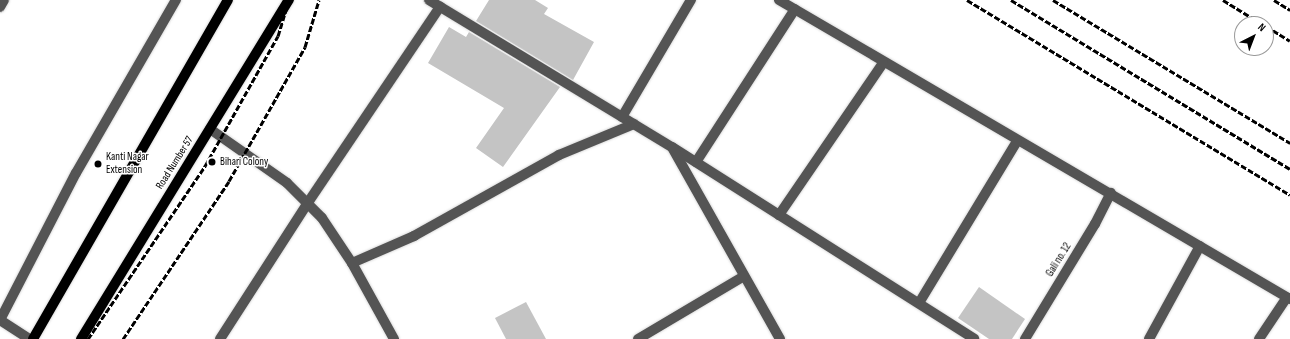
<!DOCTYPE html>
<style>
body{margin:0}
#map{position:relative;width:1290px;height:339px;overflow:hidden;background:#fff;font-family:"Sofia Sans Condensed",sans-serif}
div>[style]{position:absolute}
.building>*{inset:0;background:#c4c4c4}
.roads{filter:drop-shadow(0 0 1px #dbdbdb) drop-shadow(0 0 1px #dbdbdb)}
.minor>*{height:10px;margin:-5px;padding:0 5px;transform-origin:5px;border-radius:5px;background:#545454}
.major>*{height:10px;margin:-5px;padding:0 5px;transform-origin:5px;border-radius:5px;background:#000}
.rail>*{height:3px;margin-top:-1.5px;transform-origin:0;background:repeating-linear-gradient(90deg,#000 0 6px,transparent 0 8px)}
.dots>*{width:11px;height:11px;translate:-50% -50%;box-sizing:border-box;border:2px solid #fff;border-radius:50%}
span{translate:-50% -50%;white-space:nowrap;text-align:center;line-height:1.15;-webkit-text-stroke:3px #fff;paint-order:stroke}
.poi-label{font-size:11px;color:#000}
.left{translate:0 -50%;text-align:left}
.street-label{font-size:11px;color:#000}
.north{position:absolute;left:1234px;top:16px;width:40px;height:40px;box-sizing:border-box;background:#fff;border:1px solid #999;border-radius:50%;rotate:42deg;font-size:11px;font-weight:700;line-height:16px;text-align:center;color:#000}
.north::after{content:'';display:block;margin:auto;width:14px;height:18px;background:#000;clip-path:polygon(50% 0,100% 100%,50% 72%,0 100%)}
</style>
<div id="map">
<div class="building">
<div style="clip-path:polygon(489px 0,535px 0,548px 8px,544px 14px,594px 42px,573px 80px,476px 21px)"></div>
<div style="clip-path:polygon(449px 27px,466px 37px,469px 32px,560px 87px,503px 167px,476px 148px,504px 108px,428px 63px)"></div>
<div style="clip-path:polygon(979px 287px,1025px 319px,1012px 339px,989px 339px,958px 318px)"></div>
<div style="clip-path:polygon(526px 302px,546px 339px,506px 339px,495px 318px)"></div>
</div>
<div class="roads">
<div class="minor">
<div style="left:429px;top:0;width:284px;rotate:31.2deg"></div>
<div style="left:672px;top:147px;width:358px;rotate:32.4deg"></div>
<div style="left:779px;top:0;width:592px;rotate:30.33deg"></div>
<div style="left:0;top:7px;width:8px;rotate:-60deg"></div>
<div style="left:622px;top:117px;width:136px;rotate:-59.5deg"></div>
<div style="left:210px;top:129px;width:94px;rotate:35deg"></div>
<div style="left:287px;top:183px;width:49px;rotate:45deg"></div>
<div style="left:322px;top:218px;width:54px;rotate:56.3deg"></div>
<div style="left:352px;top:263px;width:87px;rotate:61.1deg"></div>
<div style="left:673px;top:149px;width:218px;rotate:60.6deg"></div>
<div style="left:696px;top:162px;width:182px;rotate:-57.1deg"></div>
<div style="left:779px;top:215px;width:184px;rotate:-55.6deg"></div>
<div style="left:352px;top:263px;width:68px;rotate:-23.5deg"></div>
<div style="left:414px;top:236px;width:166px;rotate:-29.2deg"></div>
<div style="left:559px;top:155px;width:81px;rotate:-22.5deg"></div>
<div style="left:919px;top:303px;width:189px;rotate:-58.8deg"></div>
<div style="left:0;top:320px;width:165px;rotate:-62.7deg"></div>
<div style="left:76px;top:173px;width:200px;rotate:-60deg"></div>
<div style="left:0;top:320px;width:35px;rotate:33deg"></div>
<div style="left:220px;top:339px;width:161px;rotate:-57.2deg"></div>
<div style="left:307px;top:204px;width:238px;rotate:-56deg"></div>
<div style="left:638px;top:339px;width:123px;rotate:-30.7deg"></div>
<div style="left:1025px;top:339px;width:135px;rotate:-58.7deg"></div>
<div style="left:1095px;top:224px;width:35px;rotate:-63deg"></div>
<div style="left:1149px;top:339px;width:106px;rotate:-61.3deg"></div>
<div style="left:1259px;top:339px;width:50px;rotate:-56.3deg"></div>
</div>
<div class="major">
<div style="left:33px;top:339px;width:391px;rotate:-60.1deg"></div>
<div style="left:81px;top:339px;width:398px;rotate:-58.5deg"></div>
</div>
</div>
<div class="rail">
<div style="left:967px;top:0;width:377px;rotate:31.1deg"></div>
<div style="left:1011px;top:0;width:326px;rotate:31.2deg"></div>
<div style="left:1053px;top:0;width:277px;rotate:31.1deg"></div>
<div style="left:1223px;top:0;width:46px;rotate:31.6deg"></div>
<div style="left:1274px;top:0;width:19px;rotate:32deg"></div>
<div style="left:1266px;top:26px;width:28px;rotate:32deg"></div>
<div style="left:88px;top:339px;width:209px;rotate:-55.9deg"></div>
<div style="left:205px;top:166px;width:149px;rotate:-60.7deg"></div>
<div style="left:278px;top:36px;width:38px;rotate:-73deg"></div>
<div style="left:123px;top:339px;width:190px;rotate:-56.1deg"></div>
<div style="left:229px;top:181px;width:154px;rotate:-60.4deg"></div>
<div style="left:305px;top:47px;width:49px;rotate:-73.4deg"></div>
</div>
<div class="dots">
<div style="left:212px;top:162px;background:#000"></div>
<div style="left:98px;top:164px;background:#000"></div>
</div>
<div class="poi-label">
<span class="left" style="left:106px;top:164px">Kanti Nagar<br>Extension</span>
<span class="left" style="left:220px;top:162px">Bihari Colony</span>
</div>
<div class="street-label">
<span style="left:175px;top:163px;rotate:-58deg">Road Number 57</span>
<span style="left:1059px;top:260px;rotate:-58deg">Gali no. 12</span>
</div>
<div class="north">N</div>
</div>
